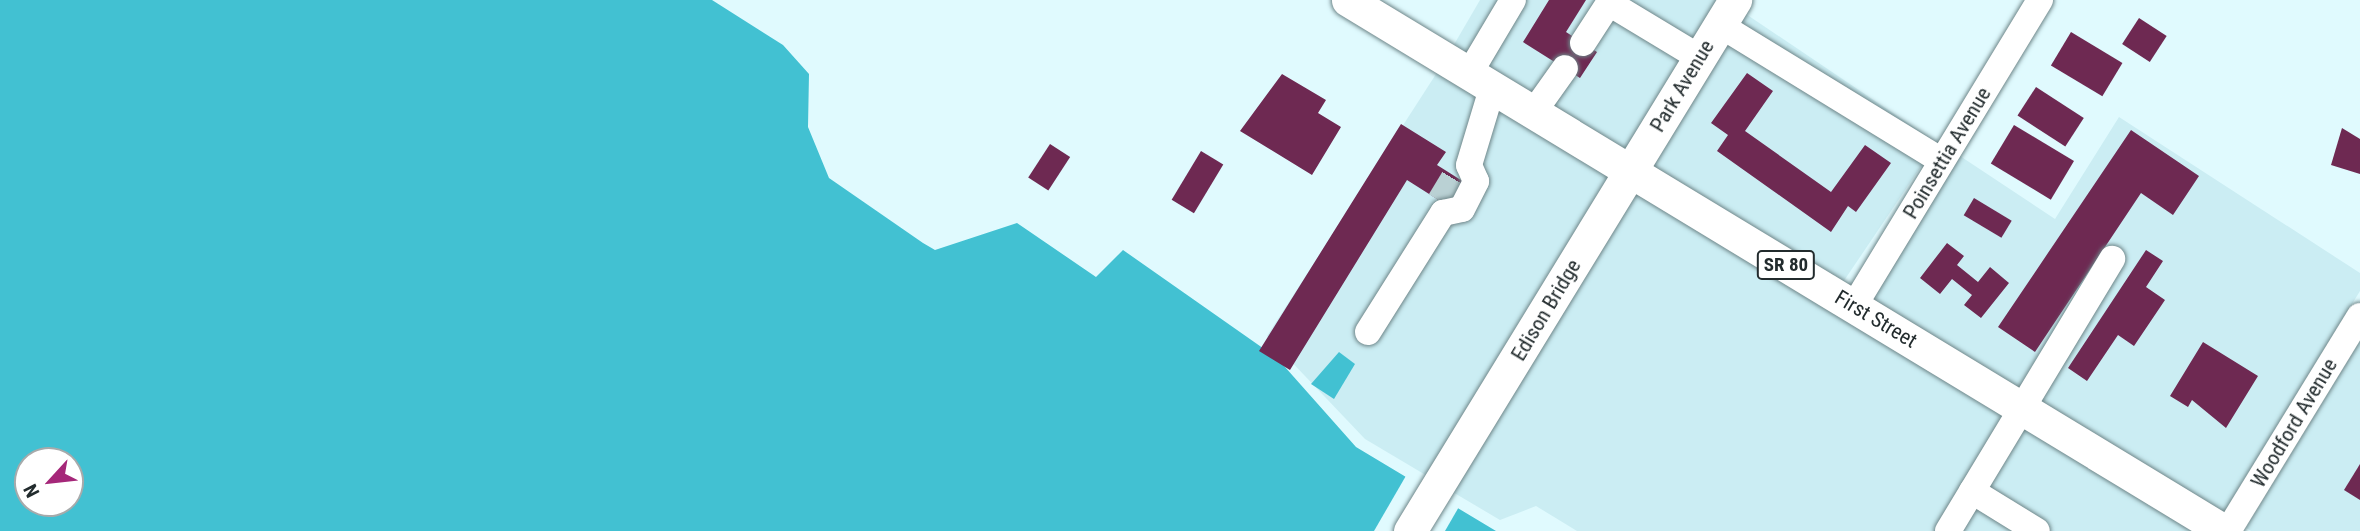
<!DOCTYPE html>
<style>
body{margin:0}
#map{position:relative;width:2360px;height:531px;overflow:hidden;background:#e0fafe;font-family:"Roboto Condensed",sans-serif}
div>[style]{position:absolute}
.built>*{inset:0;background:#cbedf3;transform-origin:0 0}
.water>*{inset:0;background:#42c1d2}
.pier>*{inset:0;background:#e0fafe}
.building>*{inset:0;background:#6e2952;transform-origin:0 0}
.minor-tunnel>*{height:26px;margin-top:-13px;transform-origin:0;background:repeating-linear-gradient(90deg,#bad1d4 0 26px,transparent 0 39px)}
.roads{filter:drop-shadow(0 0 2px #6e8689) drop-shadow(0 0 2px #6e8689)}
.minor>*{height:26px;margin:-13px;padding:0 13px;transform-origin:13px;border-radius:13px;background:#fff}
.major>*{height:33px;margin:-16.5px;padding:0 16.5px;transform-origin:16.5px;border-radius:16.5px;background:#fff}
span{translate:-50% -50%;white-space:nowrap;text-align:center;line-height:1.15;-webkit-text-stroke:7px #fff;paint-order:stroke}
.shield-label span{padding:2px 5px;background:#fff;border:2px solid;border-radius:5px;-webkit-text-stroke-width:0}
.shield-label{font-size:19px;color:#222b2d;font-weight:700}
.street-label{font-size:21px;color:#222b2d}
.north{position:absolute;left:14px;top:447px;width:70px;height:70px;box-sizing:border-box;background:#fff;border:2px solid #a7aaab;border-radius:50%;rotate:243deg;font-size:19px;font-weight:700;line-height:28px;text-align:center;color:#222b2d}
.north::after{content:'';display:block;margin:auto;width:24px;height:32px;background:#a52779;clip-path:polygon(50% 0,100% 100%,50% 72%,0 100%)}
</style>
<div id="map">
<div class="built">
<div style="clip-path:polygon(1480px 0,1720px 0,1626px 154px,1452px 48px)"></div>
<div style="left:1743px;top:12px;width:234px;height:183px;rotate:34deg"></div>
<div style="clip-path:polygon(1438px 71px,1612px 178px,1429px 477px,1365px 439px,1267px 336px)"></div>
<div style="clip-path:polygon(2119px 117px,2360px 273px,2360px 291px,2223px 514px,1872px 301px,1960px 156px,2055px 219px)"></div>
<div style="clip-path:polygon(1634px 191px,2198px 531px,1577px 531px,1536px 506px,1500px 520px,1451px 491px)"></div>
<div style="clip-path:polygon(2360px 341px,2360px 531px,2251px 531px,2246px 528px)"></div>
</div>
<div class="water">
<div style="clip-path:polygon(evenodd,0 0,712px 0,783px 45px,809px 74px,808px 127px,829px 178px,923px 243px,935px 250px,1017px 223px,1096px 277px,1123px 250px,1277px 358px,1356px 447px,1496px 531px,0 531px,0 0,28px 461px,70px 461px,70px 503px,28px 503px,28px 461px)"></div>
<div style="clip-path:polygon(1339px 352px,1355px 364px,1334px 399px,1311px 384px)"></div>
</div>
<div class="pier">
<div style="clip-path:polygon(1407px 474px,1460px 505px,1445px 531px,1374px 531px)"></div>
</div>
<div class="building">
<div style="clip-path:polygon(1549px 0,1586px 0,1566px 32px,1597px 52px,1580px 78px,1523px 42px)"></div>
<div style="left:2139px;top:18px;width:33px;height:31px;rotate:33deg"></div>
<div style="left:2071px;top:32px;width:60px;height:39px;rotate:31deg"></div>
<div style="clip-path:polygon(1747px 73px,1773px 91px,1745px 131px,1831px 192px,1865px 145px,1891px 163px,1856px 212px,1848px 206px,1831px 232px,1717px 151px,1728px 135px,1711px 123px)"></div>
<div style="clip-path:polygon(1282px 74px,1326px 100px,1318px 113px,1341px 127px,1312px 175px,1240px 131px)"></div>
<div style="left:2036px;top:87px;width:57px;height:34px;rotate:33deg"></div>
<div style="clip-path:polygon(1401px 124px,1446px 152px,1437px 165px,1464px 182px,1448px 206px,1407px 180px,1290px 370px,1259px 351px)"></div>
<div style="left:2014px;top:125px;width:70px;height:45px;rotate:31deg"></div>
<div style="clip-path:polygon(2342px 128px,2360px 139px,2360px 174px,2331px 165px)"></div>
<div style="clip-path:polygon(2131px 130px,2199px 176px,2173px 215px,2141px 193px,2035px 352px,1998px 327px)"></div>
<div style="left:1050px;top:144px;width:24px;height:40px;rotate:33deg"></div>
<div style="left:1201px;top:151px;width:26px;height:57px;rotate:31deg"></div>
<div style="left:1974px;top:198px;width:44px;height:20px;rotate:31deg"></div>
<div style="clip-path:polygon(1947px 243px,1964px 256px,1957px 265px,1978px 282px,1990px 267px,2009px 283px,1981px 318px,1964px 305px,1972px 295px,1952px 279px,1940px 294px,1920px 278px)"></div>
<div style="clip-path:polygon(2146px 250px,2163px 261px,2146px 287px,2165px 300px,2134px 346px,2118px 335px,2087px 381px,2068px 368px)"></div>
<div style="clip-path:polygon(2203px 342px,2258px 376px,2226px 428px,2192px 400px,2188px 407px,2170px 396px)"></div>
<div style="clip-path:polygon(2360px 464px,2360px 500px,2344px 490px)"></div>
</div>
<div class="minor-tunnel">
<div style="left:1440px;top:201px;width:29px;rotate:-59deg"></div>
</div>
<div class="roads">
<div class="minor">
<div style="left:1720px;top:25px;width:260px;rotate:31.5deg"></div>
<div style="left:1583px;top:43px;width:48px;rotate:-57deg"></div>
<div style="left:1609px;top:3px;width:106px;rotate:31.1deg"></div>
<div style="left:1469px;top:74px;width:86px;rotate:-59.3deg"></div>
<div style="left:1533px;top:113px;width:55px;rotate:-54.6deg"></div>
<div style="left:1854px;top:306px;width:358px;rotate:-58.7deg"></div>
<div style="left:1368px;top:332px;width:141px;rotate:-57.8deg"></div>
<div style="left:1443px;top:213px;width:19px;rotate:-12deg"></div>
<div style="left:1462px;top:209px;width:31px;rotate:-63deg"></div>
<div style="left:1476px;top:181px;width:17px;rotate:-114deg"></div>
<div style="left:1469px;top:165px;width:79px;rotate:-73.2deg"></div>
<div style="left:1972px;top:491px;width:76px;rotate:31.6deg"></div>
<div style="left:1948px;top:531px;width:318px;rotate:-58.9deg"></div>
<div style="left:2228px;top:531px;width:252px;rotate:-58.5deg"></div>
</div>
<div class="major">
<div style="left:1348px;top:0;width:1024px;rotate:31.22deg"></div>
<div style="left:1410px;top:531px;width:623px;rotate:-58.53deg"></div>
</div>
</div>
<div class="shield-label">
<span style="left:1786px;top:265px">SR 80</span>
</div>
<div class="street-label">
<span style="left:1682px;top:86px;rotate:-59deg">Park Avenue</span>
<span style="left:1947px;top:153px;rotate:-59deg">Poinsettia Avenue</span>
<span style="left:1546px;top:310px;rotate:-59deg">Edison Bridge</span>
<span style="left:1876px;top:319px;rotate:31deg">First Street</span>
<span style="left:2294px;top:423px;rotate:-59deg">Woodford Avenue</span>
</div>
<div class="north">N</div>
</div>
